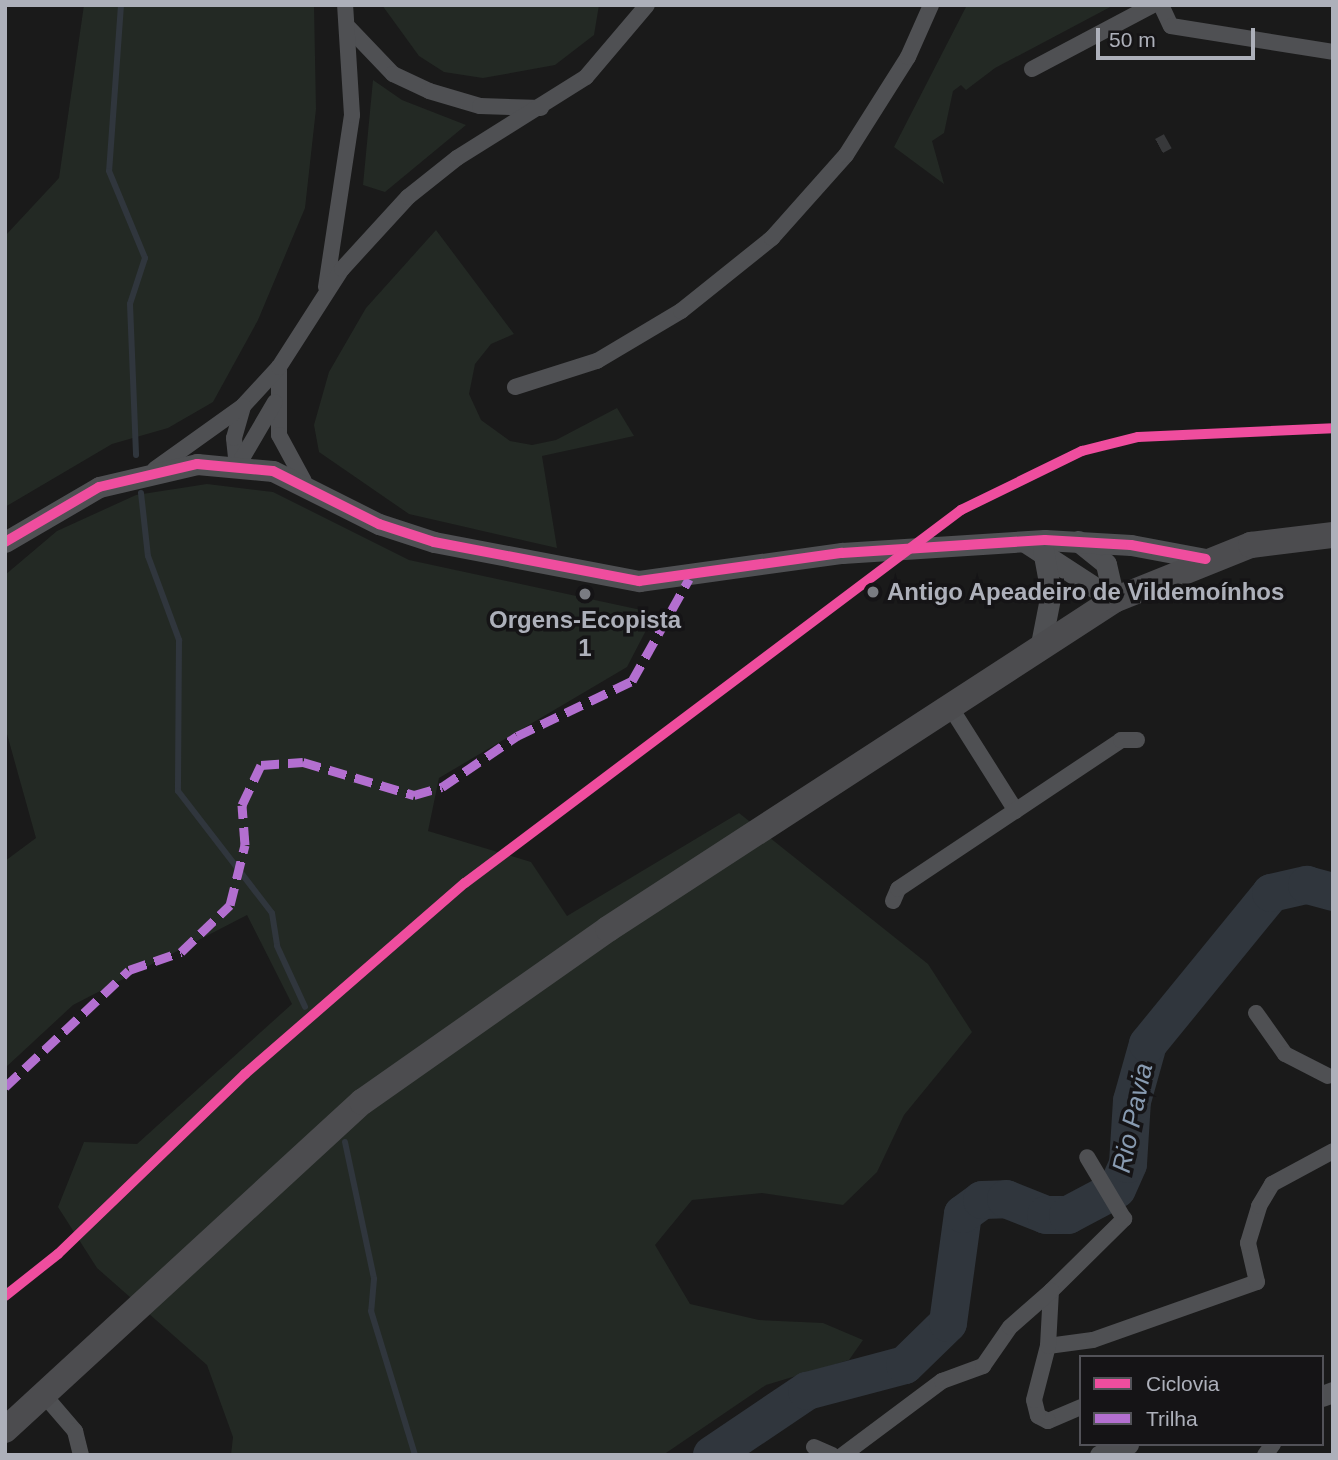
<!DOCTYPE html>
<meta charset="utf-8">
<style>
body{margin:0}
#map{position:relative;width:1338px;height:1460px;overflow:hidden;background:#1a1a1a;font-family:Helvetica,sans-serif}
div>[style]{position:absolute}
.green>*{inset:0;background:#232924}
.stream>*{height:6px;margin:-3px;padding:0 3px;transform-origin:3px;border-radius:3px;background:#30363d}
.river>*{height:38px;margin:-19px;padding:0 19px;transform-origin:19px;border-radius:19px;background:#30363d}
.minor-tunnel>*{height:16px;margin-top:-8px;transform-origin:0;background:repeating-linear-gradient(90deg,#37383a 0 16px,transparent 0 24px)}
.minor>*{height:16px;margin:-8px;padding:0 8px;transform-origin:8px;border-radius:8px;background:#4f5053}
.tertiary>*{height:21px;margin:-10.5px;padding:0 10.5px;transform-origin:10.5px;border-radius:10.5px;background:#4f5053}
.primary>*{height:26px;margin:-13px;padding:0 13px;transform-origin:13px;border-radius:13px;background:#4c4c4f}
.quiet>*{height:9px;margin-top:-4.5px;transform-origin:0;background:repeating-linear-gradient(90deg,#b36fd0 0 18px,transparent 0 27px)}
.cycleway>*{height:10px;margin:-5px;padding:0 5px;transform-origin:5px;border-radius:5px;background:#ef4d9e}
.dots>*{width:19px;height:19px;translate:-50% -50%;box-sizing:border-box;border:4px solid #151416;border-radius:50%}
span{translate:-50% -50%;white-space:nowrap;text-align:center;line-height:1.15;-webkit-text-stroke:7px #151416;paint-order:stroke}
.poi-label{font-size:24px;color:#adb0ba;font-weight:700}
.left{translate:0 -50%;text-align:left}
.water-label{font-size:26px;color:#889bb1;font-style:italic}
.frame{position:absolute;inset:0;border:7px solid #adb0ba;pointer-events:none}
.legend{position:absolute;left:1079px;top:1355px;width:245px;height:91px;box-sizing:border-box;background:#151416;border:2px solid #525258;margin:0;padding:9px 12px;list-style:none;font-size:21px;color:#adb0ba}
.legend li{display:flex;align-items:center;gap:14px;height:35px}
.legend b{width:35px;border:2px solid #525258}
.scale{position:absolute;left:1096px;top:28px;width:159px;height:32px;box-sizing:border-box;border:4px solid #adb0ba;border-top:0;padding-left:9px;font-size:21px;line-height:24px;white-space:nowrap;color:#adb0ba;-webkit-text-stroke:5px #151416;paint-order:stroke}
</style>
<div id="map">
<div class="green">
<div style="clip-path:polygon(84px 5px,314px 5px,316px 109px,305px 208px,258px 320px,213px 402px,168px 428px,112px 444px,5px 507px,5px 236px,59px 178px)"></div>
<div style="clip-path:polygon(382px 5px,599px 5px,594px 35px,555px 65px,483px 78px,444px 72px,419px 56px)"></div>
<div style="clip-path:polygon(967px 5px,1114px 5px,995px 68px,966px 90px,961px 85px,953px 91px,944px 133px,932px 141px,944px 184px,894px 147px)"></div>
<div style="clip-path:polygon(373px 80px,402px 100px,466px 125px,385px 192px,363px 185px)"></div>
<div style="clip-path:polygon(436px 230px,514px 334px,491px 344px,475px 364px,469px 394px,481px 420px,510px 441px,532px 445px,556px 440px,617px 408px,634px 436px,542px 456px,557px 548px,409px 514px,319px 452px,314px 425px,329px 372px,366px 308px)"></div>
<div style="clip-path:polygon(207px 484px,273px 492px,409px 560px,655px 613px,627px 667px,439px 778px,428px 831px,531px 862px,567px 916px,739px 813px,928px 964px,972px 1032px,904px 1115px,877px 1172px,843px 1205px,762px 1193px,692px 1200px,655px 1245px,690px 1304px,759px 1320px,823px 1323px,863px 1340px,849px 1360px,766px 1385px,663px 1455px,231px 1455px,233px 1437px,207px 1365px,97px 1268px,58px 1207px,84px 1142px,137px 1144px,292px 1004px,247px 915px,73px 1005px,5px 1068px,5px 861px,36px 838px,5px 727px,5px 575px,57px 531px,136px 495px)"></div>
</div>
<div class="stream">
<div style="left:121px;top:5px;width:166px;rotate:94.1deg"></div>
<div style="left:109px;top:171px;width:94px;rotate:67.5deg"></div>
<div style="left:145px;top:258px;width:48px;rotate:108.1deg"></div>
<div style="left:130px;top:304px;width:151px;rotate:87.7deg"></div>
<div style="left:141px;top:493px;width:63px;rotate:83.7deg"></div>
<div style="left:148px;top:556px;width:90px;rotate:69.7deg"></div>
<div style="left:179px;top:640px;width:151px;rotate:90.4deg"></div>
<div style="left:178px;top:791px;width:154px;rotate:52.4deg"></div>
<div style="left:272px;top:913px;width:33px;rotate:81deg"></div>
<div style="left:277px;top:946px;width:67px;rotate:65.3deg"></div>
<div style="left:345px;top:1142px;width:140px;rotate:78deg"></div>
<div style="left:374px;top:1279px;width:32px;rotate:95deg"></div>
<div style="left:371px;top:1311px;width:151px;rotate:73deg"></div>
</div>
<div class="river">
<div style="left:712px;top:1455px;width:115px;rotate:-34deg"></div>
<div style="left:807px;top:1391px;width:101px;rotate:-14.9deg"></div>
<div style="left:905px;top:1365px;width:60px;rotate:-44.3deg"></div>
<div style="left:948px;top:1323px;width:110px;rotate:-82.2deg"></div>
<div style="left:963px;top:1214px;width:24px;rotate:-36deg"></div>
<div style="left:982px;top:1200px;width:24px;rotate:-2deg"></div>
<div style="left:1006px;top:1199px;width:43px;rotate:21.8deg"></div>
<div style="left:1046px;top:1215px;width:22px"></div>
<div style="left:1068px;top:1215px;width:55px;rotate:-28deg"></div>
<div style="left:1117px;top:1189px;width:27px;rotate:-66deg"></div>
<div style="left:1128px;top:1164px;width:63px;rotate:-86.4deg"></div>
<div style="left:1132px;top:1101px;width:59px;rotate:-74.3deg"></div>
<div style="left:1148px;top:1044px;width:195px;rotate:-50.8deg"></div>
<div style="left:1271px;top:893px;width:37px;rotate:-13deg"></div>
<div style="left:1307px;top:885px;width:27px;rotate:15deg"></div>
</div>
<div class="minor-tunnel">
<div style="left:1159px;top:146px;width:10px;rotate:-29deg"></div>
</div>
<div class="minor">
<div style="left:1161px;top:5px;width:23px;rotate:65deg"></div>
<div style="left:1171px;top:26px;width:164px;rotate:9.1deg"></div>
<div style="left:349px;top:28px;width:64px;rotate:46.3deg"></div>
<div style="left:393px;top:74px;width:40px;rotate:25deg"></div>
<div style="left:429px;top:91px;width:53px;rotate:16.4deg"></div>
<div style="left:480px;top:106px;width:61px;rotate:1.9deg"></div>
<div style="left:1032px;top:69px;width:137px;rotate:-27.9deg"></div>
<div style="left:326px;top:287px;width:174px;rotate:-81.4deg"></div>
<div style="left:352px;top:115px;width:110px;rotate:-93.6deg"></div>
<div style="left:279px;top:367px;width:68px;rotate:90deg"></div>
<div style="left:279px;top:435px;width:52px;rotate:61.5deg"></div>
<div style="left:515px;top:387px;width:86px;rotate:-17.6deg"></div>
<div style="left:597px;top:361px;width:98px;rotate:-30.8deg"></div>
<div style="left:681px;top:311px;width:117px;rotate:-38.7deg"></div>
<div style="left:772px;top:238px;width:111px;rotate:-48.3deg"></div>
<div style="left:846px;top:155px;width:116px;rotate:-57.7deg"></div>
<div style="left:908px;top:57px;width:57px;rotate:-66.1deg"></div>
<div style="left:237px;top:467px;width:29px;rotate:-96deg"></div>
<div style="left:234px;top:438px;width:33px;rotate:-74deg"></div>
<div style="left:243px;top:406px;width:53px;rotate:-47.3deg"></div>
<div style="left:279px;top:367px;width:117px;rotate:-57.3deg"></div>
<div style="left:342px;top:269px;width:98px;rotate:-47.5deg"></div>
<div style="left:408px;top:197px;width:63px;rotate:-38.5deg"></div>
<div style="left:457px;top:158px;width:152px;rotate:-32.1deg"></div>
<div style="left:586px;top:77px;width:94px;rotate:-49.7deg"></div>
<div style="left:237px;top:467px;width:75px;rotate:-59.7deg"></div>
<div style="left:155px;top:469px;width:108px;rotate:-35.6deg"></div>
<div style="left:949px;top:705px;width:125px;rotate:57.7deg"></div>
<div style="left:893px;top:901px;width:13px;rotate:-67deg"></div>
<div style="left:898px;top:889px;width:268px;rotate:-33.7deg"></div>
<div style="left:1121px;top:740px;width:16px"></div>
<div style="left:1256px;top:1013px;width:50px;rotate:54.7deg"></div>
<div style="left:1285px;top:1054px;width:48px;rotate:27.1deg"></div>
<div style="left:1048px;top:1346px;width:45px;rotate:-7.6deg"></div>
<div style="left:1093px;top:1340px;width:174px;rotate:-19.5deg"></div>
<div style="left:1257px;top:1282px;width:40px;rotate:-103deg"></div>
<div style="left:1248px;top:1243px;width:39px;rotate:-73deg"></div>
<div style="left:1259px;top:1206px;width:26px;rotate:-59deg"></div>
<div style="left:1272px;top:1184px;width:69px;rotate:-28.4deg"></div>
<div style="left:44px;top:1395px;width:48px;rotate:49.3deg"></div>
<div style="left:75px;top:1431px;width:25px;rotate:76deg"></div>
<div style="left:1081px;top:1407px;width:36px;rotate:157deg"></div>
<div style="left:1048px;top:1421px;width:11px;rotate:-153deg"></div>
<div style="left:1038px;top:1416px;width:16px;rotate:-104deg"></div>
<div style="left:1034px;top:1400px;width:56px;rotate:-75.5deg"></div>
<div style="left:1048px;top:1346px;width:55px;rotate:-86.9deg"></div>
<div style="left:1051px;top:1291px;width:103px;rotate:-44.6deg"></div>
<div style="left:1124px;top:1219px;width:72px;rotate:-120.8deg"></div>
<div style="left:814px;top:1447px;width:20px;rotate:24deg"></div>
<div style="left:843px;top:1455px;width:124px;rotate:-36.8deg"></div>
<div style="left:942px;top:1381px;width:44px;rotate:-20.1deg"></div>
<div style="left:983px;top:1366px;width:47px;rotate:-55.3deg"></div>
<div style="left:1010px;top:1327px;width:55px;rotate:-41.3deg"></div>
<div style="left:1265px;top:1455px;width:14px;rotate:-54deg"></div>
</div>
<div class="tertiary">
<div style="left:1078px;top:541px;width:36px;rotate:39deg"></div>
<div style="left:1106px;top:564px;width:37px;rotate:77deg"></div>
<div style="left:5px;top:542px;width:109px;rotate:-30.3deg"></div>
<div style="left:99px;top:487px;width:101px;rotate:-13.2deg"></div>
<div style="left:197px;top:464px;width:76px;rotate:5.3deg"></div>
<div style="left:273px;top:471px;width:119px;rotate:26.6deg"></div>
<div style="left:379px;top:524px;width:58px;rotate:18.1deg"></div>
<div style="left:434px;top:542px;width:209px;rotate:10.8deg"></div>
<div style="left:639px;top:581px;width:205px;rotate:-7.9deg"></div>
<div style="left:842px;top:553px;width:203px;rotate:-3.7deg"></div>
<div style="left:1045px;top:540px;width:86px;rotate:3.3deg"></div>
<div style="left:1131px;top:545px;width:76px;rotate:10.6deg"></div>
<div style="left:1025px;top:542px;width:106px;rotate:33.1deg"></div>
<div style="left:1041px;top:644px;width:52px;rotate:-78.9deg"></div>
<div style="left:1051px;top:593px;width:44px;rotate:-100.5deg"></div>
<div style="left:1322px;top:1396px;width:12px;rotate:-20deg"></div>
<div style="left:1100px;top:1455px;width:30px;rotate:-21deg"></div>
</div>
<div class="primary">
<div style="left:5px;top:1430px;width:485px;rotate:-42.6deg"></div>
<div style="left:362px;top:1102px;width:301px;rotate:-35.1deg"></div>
<div style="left:608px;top:929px;width:604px;rotate:-33.03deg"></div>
<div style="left:1114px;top:600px;width:148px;rotate:-21.9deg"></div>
<div style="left:1251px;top:545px;width:83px;rotate:-7deg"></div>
</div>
<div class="quiet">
<div style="left:5px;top:1087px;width:170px;rotate:-43.3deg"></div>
<div style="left:129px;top:970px;width:55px;rotate:-19.1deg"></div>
<div style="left:181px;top:952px;width:68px;rotate:-43.8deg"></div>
<div style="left:230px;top:905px;width:62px;rotate:-76deg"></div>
<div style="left:245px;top:845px;width:40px;rotate:-94.3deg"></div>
<div style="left:242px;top:805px;width:44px;rotate:-64.6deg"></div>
<div style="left:261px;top:765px;width:42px;rotate:-4.1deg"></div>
<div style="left:303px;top:762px;width:116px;rotate:16.6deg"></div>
<div style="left:414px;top:795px;width:29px;rotate:-16deg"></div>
<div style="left:442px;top:787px;width:91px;rotate:-34.2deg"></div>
<div style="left:517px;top:736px;width:127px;rotate:-25.6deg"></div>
<div style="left:632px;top:681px;width:117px;rotate:-60.8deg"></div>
</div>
<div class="cycleway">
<div style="left:5px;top:542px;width:109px;rotate:-30.3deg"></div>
<div style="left:99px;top:487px;width:101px;rotate:-13.2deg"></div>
<div style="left:197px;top:464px;width:76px;rotate:5.3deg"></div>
<div style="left:273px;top:471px;width:119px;rotate:26.6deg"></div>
<div style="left:379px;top:524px;width:58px;rotate:18.1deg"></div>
<div style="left:434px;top:542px;width:209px;rotate:10.8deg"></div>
<div style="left:639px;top:581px;width:205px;rotate:-7.9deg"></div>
<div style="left:842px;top:553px;width:203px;rotate:-3.7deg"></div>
<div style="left:1045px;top:540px;width:86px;rotate:3.3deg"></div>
<div style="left:1131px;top:545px;width:76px;rotate:10.6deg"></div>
<div style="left:5px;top:1296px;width:68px;rotate:-38.4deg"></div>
<div style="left:58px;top:1254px;width:260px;rotate:-43.9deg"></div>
<div style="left:245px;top:1074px;width:291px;rotate:-41deg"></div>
<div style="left:465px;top:883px;width:621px;rotate:-36.94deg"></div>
<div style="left:961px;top:510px;width:135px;rotate:-26deg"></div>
<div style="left:1082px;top:451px;width:58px;rotate:-14deg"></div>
<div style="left:1138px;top:437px;width:195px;rotate:-2.6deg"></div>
</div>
<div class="dots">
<div style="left:873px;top:592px;background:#7a7c82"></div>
<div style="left:585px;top:594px;background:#7a7c82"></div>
</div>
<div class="poi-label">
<span class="left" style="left:887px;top:592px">Antigo Apeadeiro de Vildemoínhos</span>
<span style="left:585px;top:634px">Orgens-Ecopista<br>1</span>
</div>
<div class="water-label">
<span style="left:1133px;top:1118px;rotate:-78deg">Rio Pavia</span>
</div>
<div class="frame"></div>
<ul class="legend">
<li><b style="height:9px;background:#ef4d9e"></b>Ciclovia</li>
<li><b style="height:9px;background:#b36fd0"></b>Trilha</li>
</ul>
<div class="scale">50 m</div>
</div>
